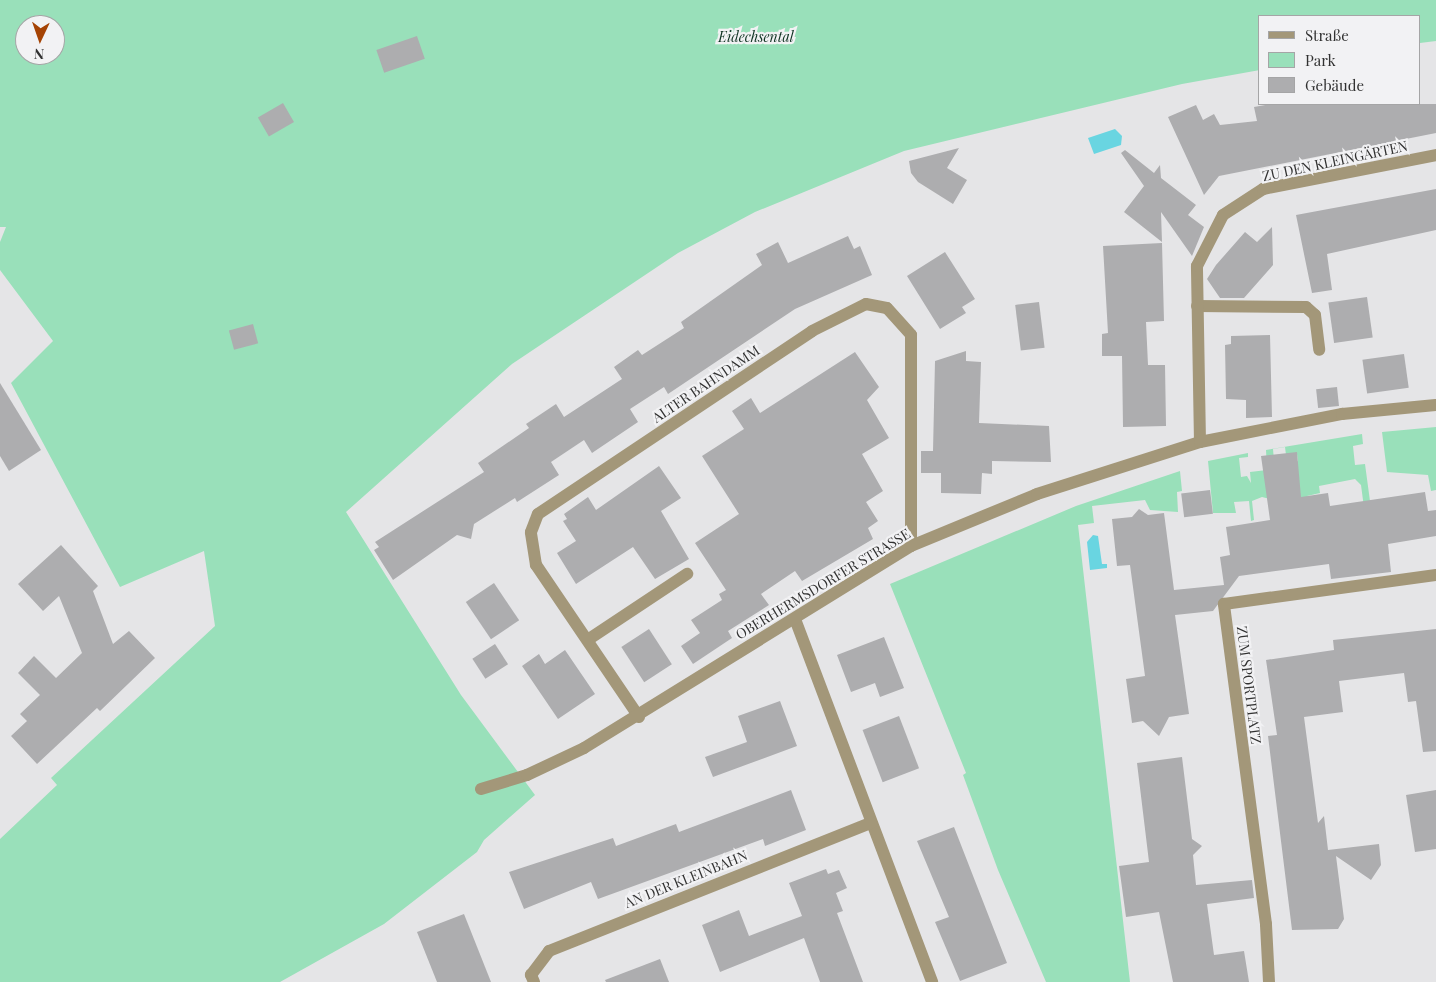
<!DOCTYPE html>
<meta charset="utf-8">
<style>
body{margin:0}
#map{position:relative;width:1436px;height:982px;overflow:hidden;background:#e5e5e7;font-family:"Playfair Display",serif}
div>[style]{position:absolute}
.green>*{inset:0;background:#99e0ba}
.water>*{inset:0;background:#69d5e1}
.building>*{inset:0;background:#adadaf;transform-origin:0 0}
.minor>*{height:12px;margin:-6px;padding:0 6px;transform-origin:6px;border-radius:6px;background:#a39779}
span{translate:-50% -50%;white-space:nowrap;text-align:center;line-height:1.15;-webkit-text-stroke:4.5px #f2f2f4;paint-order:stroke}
.park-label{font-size:14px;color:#0e3221;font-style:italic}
.street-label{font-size:14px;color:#313131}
.legend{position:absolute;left:1258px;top:15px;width:162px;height:90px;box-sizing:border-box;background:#f2f2f4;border:1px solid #a5a5a6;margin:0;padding:6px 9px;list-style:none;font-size:15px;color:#313131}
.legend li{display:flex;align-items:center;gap:10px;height:25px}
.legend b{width:25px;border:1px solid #a5a5a6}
.north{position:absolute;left:15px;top:15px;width:50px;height:50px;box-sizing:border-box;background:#f2f2f4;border:1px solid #a5a5a6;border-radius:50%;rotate:183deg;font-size:14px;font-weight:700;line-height:20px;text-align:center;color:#313131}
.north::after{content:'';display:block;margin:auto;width:18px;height:22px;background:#a54304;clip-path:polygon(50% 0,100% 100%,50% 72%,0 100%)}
</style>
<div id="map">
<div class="green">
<div style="clip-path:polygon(evenodd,0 0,1436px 0,1436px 41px,1420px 43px,1420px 16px,1260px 16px,1260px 70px,1182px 84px,904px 151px,755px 212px,678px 253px,512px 364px,346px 512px,461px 695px,535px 795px,484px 840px,477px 852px,384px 924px,280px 982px,0 982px,0 839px,57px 785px,51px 778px,215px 626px,204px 551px,120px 587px,11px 383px,53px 341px,0 270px,0 242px,6px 227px,0 227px,0 0,25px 25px,55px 25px,55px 55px,25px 55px,25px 25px)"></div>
<div style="clip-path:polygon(1436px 427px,1436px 490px,1431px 491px,1428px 475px,1387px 472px,1382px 432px)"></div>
<div style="clip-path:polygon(evenodd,1362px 434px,1363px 444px,1353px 446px,1355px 465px,1365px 464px,1377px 553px,1370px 553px,1361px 485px,1355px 479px,1319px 486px,1320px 493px,1307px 496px,1308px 508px,1262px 497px,1252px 501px,1254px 520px,1251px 521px,1249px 501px,1234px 502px,1236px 513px,1213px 513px,1208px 461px,1248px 453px,1248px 457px,1239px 458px,1241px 477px,1247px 476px,1251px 483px,1250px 472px,1267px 470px,1266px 450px,1362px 434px,1285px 447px,1287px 463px,1287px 455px,1297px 454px,1298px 461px,1275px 472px,1273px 449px,1285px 447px)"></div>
<div style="clip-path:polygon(1180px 471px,1182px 491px,1177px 492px,1178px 512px,1150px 510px,1145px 500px,1092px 506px,1094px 523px,1078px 525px,1130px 982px,1046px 982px,998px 870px,963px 775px,966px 773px,890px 584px,1076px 506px)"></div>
</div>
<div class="water">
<div style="clip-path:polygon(1115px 129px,1122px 136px,1121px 145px,1094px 154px,1088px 138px)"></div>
<div style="clip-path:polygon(1093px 535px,1098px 536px,1102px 564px,1107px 564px,1107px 568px,1090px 570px,1087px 542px)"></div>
</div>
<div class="building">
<div style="left:417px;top:36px;width:24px;height:43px;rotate:71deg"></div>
<div style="left:283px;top:103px;width:22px;height:29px;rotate:60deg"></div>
<div style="clip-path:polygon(1271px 104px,1436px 104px,1436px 133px,1219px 176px,1204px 195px,1168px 117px,1196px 105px,1203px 120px,1214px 114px,1220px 125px,1257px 121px,1254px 107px)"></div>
<div style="clip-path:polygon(959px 148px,947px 168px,967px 180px,953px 204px,918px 182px,911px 173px,909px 161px)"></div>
<div style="clip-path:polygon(1125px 150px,1154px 173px,1160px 165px,1161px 178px,1196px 205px,1188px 215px,1204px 227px,1192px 256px,1161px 212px,1162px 242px,1124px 212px,1144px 186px,1121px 153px)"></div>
<div style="clip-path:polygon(1436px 189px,1436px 230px,1327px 254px,1332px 290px,1312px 293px,1296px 215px)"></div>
<div style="clip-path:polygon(1272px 227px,1273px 265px,1244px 298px,1220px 298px,1207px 279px,1216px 265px,1245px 232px,1257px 242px)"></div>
<div style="clip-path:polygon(848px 236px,854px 249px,860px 246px,872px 275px,795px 309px,668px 394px,664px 387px,630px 409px,638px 422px,592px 453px,584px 440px,551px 462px,559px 475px,517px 502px,515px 498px,474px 524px,471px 539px,457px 535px,393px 580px,374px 550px,379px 547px,375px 542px,484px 472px,478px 463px,529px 428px,526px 424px,556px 404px,564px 417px,622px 379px,614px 367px,638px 350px,642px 355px,684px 328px,681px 322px,762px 265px,756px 254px,778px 242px,788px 263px)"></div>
<div style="clip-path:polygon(1162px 243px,1164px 321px,1146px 322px,1148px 365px,1165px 365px,1166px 426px,1123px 427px,1122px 356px,1102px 356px,1102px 334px,1108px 333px,1103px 246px)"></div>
<div style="clip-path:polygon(945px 252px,975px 299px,962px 307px,966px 313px,940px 329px,907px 276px)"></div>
<div style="left:1367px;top:297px;width:41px;height:39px;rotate:82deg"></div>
<div style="left:1039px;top:302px;width:46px;height:24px;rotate:83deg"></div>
<div style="left:253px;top:324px;width:20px;height:25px;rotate:75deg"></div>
<div style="clip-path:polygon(1270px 335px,1272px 417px,1246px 418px,1246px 400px,1226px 399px,1225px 345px,1231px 344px,1231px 336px)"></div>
<div style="clip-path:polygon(966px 351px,966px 361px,981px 362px,979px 423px,1049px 426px,1051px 462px,992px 461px,992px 474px,982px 473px,981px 494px,941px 493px,941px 473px,921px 473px,921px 451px,933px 451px,935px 361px)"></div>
<div style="clip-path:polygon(855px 352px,879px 387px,867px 400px,889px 438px,862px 454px,883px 491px,866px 502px,878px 521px,868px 528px,873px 539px,802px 581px,795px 571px,761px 594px,769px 605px,728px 631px,732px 638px,693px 664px,681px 646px,700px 633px,691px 620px,722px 600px,719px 594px,726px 590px,695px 543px,739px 514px,702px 456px,744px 429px,732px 411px,751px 398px,760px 413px)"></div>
<div style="left:1404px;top:354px;width:34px;height:42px;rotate:82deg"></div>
<div style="clip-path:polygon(0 383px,41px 450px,9px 471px,0 456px)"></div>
<div style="left:1337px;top:387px;width:19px;height:21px;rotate:84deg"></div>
<div style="clip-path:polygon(1297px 452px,1301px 497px,1328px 493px,1330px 506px,1425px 492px,1428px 511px,1436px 510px,1436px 536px,1388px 544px,1391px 572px,1331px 579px,1329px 564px,1239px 576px,1213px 611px,1175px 615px,1189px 714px,1169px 717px,1159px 736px,1143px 721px,1132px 723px,1126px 679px,1145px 676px,1130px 565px,1117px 566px,1112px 519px,1132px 517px,1139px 509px,1148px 515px,1164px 513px,1174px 590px,1224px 585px,1220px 557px,1230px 555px,1226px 527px,1270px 520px,1261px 456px)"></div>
<div style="clip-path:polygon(659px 466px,681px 498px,661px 511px,689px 559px,655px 579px,633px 547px,576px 584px,557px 553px,576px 541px,563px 521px,567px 519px,564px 514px,588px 497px,596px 510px)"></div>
<div style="left:1210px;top:490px;width:24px;height:29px;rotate:83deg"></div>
<div style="clip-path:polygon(61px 545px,98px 586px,93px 591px,113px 644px,129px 631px,155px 658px,100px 711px,97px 708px,37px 764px,11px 736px,27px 721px,20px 714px,40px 695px,18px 673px,34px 656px,56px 678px,82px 653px,59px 596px,43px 611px,18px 584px)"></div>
<div style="left:494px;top:583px;width:45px;height:34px;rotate:56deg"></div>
<div style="left:649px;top:629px;width:42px;height:33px;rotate:57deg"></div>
<div style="clip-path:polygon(1436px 629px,1436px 751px,1423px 752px,1416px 701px,1408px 702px,1404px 673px,1339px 681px,1343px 712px,1304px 717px,1318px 823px,1324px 816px,1328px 850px,1379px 844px,1381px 865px,1371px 880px,1336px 856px,1344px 919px,1338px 929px,1292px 930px,1268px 736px,1277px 735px,1266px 660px,1334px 650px,1333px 640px)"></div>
<div style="clip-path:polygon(884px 637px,904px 688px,880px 697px,875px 683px,851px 692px,837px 655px)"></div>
<div style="left:495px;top:644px;width:24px;height:27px;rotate:57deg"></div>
<div style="clip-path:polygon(565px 650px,595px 694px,558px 719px,522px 666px,539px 654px,545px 664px)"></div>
<div style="clip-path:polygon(780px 701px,797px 746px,713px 777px,705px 757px,747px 742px,738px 716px)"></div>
<div style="left:899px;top:716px;width:56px;height:39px;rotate:69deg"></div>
<div style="clip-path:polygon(1182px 757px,1192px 839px,1202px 846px,1193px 855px,1196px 885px,1252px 880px,1254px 898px,1207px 904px,1214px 955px,1244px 951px,1249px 982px,1173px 982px,1159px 912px,1126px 917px,1119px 866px,1149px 862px,1137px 763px)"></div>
<div style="clip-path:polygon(791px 790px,806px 830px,765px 846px,763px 839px,598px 899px,591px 882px,524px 909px,509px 872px,613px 838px,616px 846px,676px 824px,679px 832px)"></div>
<div style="clip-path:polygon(1436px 790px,1436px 849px,1415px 852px,1406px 795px)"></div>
<div style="clip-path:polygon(954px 827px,1007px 963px,960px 981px,935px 922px,949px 917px,917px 841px)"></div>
<div style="clip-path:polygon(826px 869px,828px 874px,839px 870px,847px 888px,836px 893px,843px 911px,837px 913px,863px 982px,820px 982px,804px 938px,720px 972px,702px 925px,739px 910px,749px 936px,802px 916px,789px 883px)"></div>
<div style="clip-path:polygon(464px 914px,491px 982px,437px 982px,417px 932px)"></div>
<div style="clip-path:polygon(660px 959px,669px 982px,606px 982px,605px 980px)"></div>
</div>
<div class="minor">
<div style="left:1197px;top:306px;width:109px;rotate:0.5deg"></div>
<div style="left:1306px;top:307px;width:12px;rotate:42deg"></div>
<div style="left:1315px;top:315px;width:35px;rotate:83deg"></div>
<div style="left:1200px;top:442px;width:176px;rotate:-91deg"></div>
<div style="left:1197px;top:266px;width:57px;rotate:-63deg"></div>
<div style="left:1223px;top:215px;width:48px;rotate:-33deg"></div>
<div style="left:1263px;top:189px;width:176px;rotate:-11.1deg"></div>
<div style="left:795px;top:619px;width:388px;rotate:69.3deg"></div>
<div style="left:589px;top:639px;width:118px;rotate:-33.6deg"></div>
<div style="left:639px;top:717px;width:184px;rotate:-124.1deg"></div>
<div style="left:536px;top:565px;width:33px;rotate:-99deg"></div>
<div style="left:531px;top:532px;width:19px;rotate:-69deg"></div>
<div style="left:538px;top:514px;width:329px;rotate:-33.7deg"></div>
<div style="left:812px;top:331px;width:60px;rotate:-26.6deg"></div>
<div style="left:866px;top:304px;width:21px;rotate:11deg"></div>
<div style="left:887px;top:308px;width:36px;rotate:48deg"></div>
<div style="left:911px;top:335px;width:211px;rotate:90deg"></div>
<div style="left:481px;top:789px;width:48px;rotate:-16.9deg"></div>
<div style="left:527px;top:775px;width:63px;rotate:-25.3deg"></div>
<div style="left:584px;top:748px;width:384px;rotate:-31.7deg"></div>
<div style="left:911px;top:546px;width:136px;rotate:-22.4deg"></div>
<div style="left:1037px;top:494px;width:171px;rotate:-17.7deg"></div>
<div style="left:1200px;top:442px;width:145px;rotate:-11.2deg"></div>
<div style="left:1342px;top:414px;width:94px;rotate:-5.5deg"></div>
<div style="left:534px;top:982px;width:8px;rotate:-113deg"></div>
<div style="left:531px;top:975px;width:30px;rotate:-53deg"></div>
<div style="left:549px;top:951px;width:347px;rotate:-21.7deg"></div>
<div style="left:1269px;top:982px;width:58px;rotate:-93deg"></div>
<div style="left:1266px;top:924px;width:323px;rotate:-97.5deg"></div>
<div style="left:1224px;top:604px;width:214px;rotate:-7.8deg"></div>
</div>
<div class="park-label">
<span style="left:756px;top:37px">Eidechsental</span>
</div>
<div class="street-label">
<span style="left:1335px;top:161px;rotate:-12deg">ZU DEN KLEINGÄRTEN</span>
<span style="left:706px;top:384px;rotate:-34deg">ALTER BAHNDAMM</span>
<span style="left:823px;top:584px;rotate:-31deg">OBERHERMSDORFER STRASSE</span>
<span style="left:1249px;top:685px;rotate:83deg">ZUM SPORTPLATZ</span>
<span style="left:686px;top:879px;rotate:-22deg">AN DER KLEINBAHN</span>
</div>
<ul class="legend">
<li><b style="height:6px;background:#a39779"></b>Straße</li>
<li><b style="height:14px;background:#99e0ba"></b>Park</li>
<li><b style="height:14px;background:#adadaf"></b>Gebäude</li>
</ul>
<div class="north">N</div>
</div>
